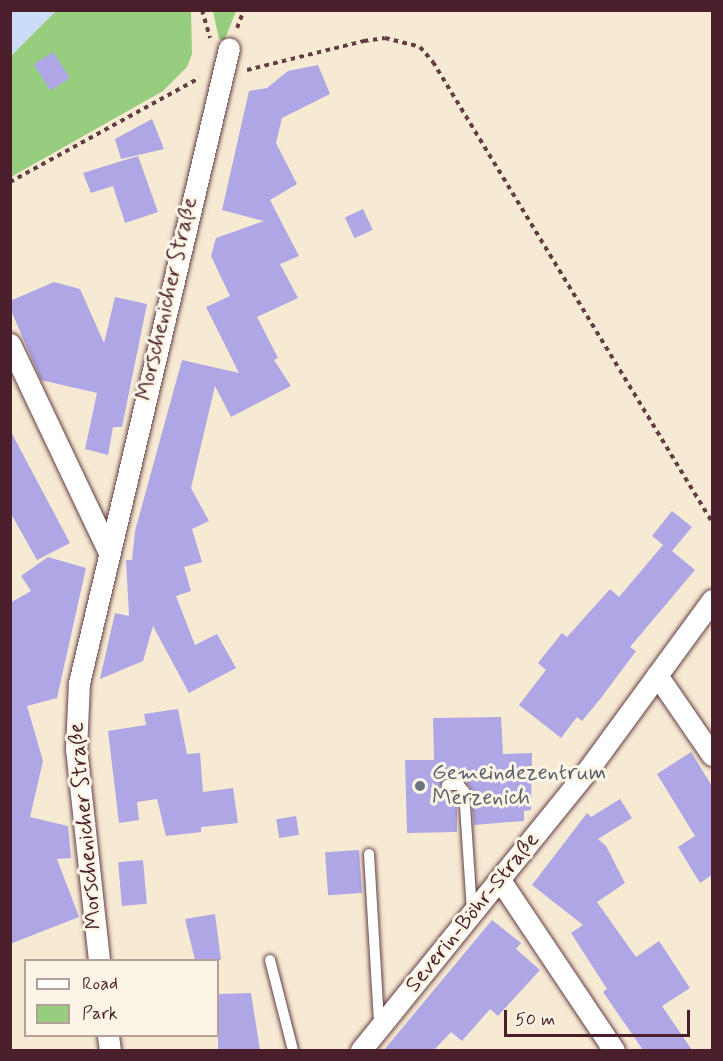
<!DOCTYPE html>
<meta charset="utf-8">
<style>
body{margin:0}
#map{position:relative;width:723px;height:1061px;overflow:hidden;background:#f7ead3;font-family:Mynerve,sans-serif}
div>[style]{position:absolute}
.built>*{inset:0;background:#cbdcf9}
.green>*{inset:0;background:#97cd7f}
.building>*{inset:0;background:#afa6e6;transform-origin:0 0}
.path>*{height:4px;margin-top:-2px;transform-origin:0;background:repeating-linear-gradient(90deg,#643d44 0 4.5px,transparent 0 9px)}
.roads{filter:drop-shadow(0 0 2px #643d44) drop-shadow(0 0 2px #643d44)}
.lane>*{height:10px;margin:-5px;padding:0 5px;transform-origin:5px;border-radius:5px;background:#fff}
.street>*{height:21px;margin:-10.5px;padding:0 10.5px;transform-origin:10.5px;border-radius:10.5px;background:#fff}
.dots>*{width:16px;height:16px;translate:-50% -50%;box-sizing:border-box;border:3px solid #fcf5e5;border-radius:50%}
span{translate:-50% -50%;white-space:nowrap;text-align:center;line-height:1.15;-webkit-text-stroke:6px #fcf5e5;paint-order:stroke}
.street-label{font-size:22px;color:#4a1f2b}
.worship-label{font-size:22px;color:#5b616d}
.left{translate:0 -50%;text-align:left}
.frame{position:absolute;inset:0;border:12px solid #4a1f2b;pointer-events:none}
.legend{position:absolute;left:24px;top:959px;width:195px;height:78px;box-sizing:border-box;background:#fcf5e5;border:2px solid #b59f9b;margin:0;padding:8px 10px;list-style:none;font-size:18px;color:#4a1f2b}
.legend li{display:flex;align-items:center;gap:12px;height:30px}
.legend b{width:30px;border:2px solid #b59f9b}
.scale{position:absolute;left:504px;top:1010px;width:186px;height:27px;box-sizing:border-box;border:3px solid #4a1f2b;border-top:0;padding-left:8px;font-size:18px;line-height:21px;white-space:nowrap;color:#4a1f2b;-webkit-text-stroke:4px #fcf5e5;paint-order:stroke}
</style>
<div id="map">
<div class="built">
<div style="clip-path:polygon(11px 11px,56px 11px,11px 56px)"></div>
</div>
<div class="green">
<div style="clip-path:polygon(56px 11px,191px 11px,192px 54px,187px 67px,163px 91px,11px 177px,11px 56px)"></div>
<div style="clip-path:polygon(213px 11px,236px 11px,224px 41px,219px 39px)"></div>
</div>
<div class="building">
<div style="left:53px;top:52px;width:31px;height:23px;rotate:57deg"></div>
<div style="clip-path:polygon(318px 65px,330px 94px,282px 118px,276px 143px,297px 184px,270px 200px,299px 256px,280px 264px,298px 298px,257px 317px,278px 358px,274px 360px,291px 386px,231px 417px,215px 386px,191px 488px,209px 521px,192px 529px,202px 562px,184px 567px,191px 591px,176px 596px,195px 645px,217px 634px,236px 668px,189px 693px,153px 626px,143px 661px,100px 679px,115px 613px,129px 616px,126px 560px,132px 560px,135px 531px,182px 360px,239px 373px,206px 307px,230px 296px,211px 256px,216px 238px,264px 221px,222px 210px,249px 91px,267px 88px,288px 71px)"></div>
<div style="clip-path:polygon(152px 119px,164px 149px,121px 159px,115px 139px)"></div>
<div style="clip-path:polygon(138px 156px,158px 212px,125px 223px,113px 186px,91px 193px,83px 173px)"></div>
<div style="left:363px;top:209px;width:23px;height:20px;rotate:65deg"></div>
<div style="clip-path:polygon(54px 282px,80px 289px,104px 343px,115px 297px,147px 304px,122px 427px,113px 427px,108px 455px,85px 449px,97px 393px,41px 380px,10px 308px,10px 301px)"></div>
<div style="clip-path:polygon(10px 430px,70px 543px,37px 560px,10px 512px)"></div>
<div style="clip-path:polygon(672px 511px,692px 527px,672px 551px,695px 570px,630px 647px,636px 651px,601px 698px,582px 721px,577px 717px,561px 738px,519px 705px,546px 670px,538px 663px,562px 633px,567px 637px,610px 589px,619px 597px,663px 545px,652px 536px)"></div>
<div style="clip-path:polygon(48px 557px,86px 568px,57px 698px,27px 706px,43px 761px,30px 817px,68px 826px,71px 858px,57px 859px,79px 917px,10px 944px,10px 603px,31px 591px,21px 576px)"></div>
<div style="clip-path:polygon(178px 709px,187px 754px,200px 753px,203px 792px,233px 788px,238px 823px,201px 827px,201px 832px,166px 836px,157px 799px,137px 802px,139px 820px,119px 823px,108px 731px,146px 725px,144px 714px)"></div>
<div style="clip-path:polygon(501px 717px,503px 754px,532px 753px,531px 810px,524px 811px,524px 821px,474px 825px,470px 787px,462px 778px,447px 777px,440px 786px,444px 792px,457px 794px,457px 832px,407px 833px,405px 760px,434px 760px,433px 718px)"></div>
<div style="clip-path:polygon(691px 752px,712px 786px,712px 875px,700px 883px,678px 847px,695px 836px,657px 774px)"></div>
<div style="clip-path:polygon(620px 799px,632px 818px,598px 839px,606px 846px,625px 883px,597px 902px,636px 957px,659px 941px,690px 988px,662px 1006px,692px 1050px,643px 1050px,603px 992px,607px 989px,571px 933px,583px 925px,532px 885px,587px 813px,591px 817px)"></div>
<div style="left:296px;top:816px;width:19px;height:20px;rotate:81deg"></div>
<div style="left:359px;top:850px;width:43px;height:34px;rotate:86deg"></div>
<div style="left:143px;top:860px;width:44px;height:25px;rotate:85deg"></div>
<div style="clip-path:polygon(215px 914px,221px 960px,195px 960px,185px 919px)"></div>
<div style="clip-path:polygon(492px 920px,521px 943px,516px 949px,540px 970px,498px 1016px,490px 1009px,462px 1041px,451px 1032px,434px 1050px,384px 1050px)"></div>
<div style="clip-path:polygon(251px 993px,260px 1050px,218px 1050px,218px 994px)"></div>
</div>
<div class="path">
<div style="left:202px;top:10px;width:29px;rotate:74deg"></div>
<div style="left:237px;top:28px;width:19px;rotate:-69deg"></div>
<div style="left:247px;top:70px;width:121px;rotate:-13.9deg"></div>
<div style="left:364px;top:41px;width:21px;rotate:-8deg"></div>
<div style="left:385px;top:38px;width:36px;rotate:14deg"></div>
<div style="left:420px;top:47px;width:20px;rotate:49deg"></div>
<div style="left:433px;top:62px;width:538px;rotate:58.76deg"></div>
<div style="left:10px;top:182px;width:216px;rotate:-28.8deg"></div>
</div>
<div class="roads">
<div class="lane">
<div style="left:447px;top:785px;width:12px"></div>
<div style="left:459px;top:785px;width:8px;rotate:50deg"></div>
<div style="left:464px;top:791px;width:120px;rotate:86.2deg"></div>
<div style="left:369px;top:854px;width:170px;rotate:86.6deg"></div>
<div style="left:270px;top:960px;width:93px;rotate:75.7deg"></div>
</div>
<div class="street">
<div style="left:10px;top:344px;width:228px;rotate:64.6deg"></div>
<div style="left:657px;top:675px;width:97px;rotate:55.5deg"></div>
<div style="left:500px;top:880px;width:205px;rotate:56.2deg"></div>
<div style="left:99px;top:960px;width:212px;rotate:-96.2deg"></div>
<div style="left:76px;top:749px;width:66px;rotate:-87.4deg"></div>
<div style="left:79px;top:683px;width:652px;rotate:-76.71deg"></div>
<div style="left:108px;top:1036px;width:14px;rotate:82deg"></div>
<div style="left:361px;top:1050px;width:359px;rotate:-51deg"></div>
<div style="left:587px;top:771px;width:212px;rotate:-53.8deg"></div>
</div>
</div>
<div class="dots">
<div style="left:420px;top:786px;background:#6b7280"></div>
</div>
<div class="street-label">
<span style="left:168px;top:299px;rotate:-77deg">Morschenicher Straße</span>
<span style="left:86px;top:826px;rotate:-95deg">Morschenicher Straße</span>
<span style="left:473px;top:913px;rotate:-51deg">Severin-Böhr-Straße</span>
</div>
<div class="worship-label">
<span class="left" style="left:432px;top:786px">Gemeindezentrum<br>Merzenich</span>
</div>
<div class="frame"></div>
<ul class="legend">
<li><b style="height:8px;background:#fff"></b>Road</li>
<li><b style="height:16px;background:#97cd7f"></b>Park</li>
</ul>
<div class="scale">50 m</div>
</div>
